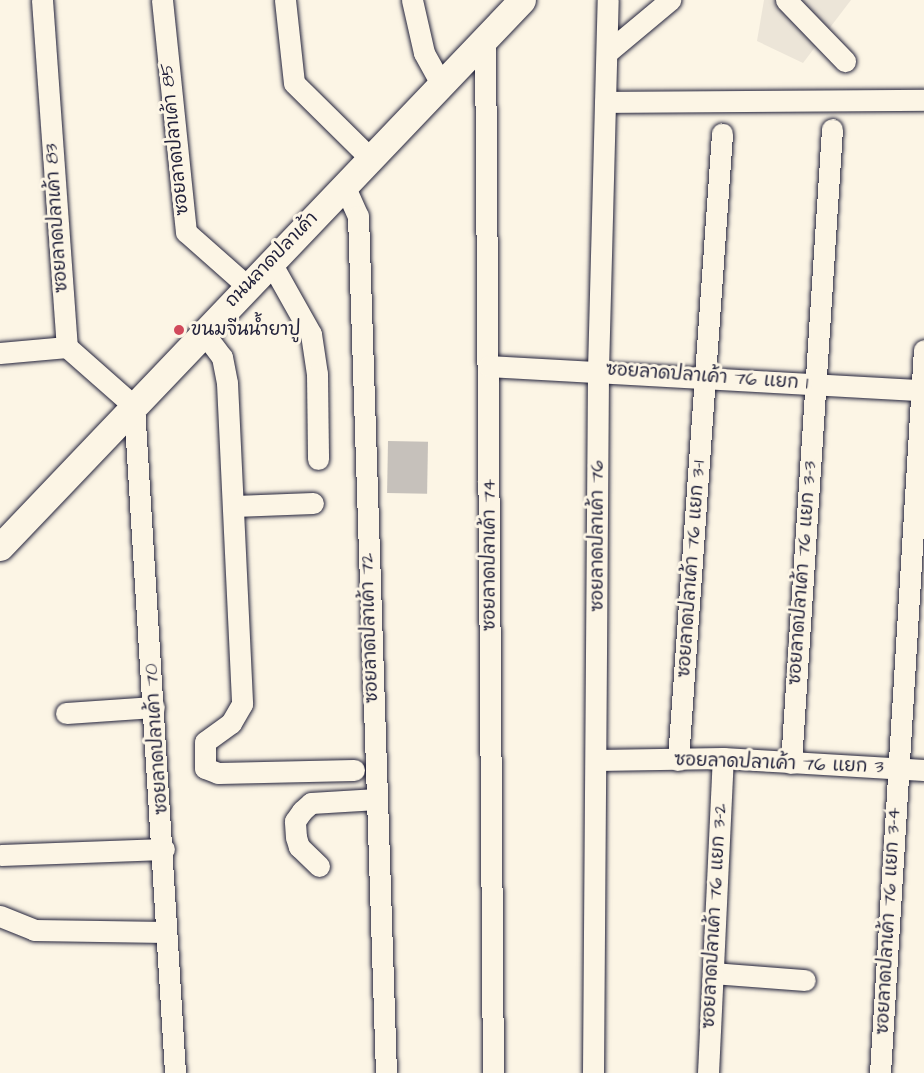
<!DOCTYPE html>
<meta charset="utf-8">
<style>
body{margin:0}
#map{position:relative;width:924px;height:1073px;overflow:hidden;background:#fcf5e5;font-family:"Architects Daughter","Playpen Sans Thai",sans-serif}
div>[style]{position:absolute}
.built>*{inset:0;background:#ece5d8}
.building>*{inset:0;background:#c6c1bb;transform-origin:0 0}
.roads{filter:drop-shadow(0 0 2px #22223b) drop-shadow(0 0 2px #22223b)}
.minor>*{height:21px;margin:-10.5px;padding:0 10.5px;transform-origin:10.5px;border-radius:10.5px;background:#fcf5e5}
.major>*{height:27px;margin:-13.5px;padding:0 13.5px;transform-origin:13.5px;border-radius:13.5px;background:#fcf5e5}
.dots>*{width:16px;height:16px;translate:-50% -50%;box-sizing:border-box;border:3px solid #fcf5e5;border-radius:50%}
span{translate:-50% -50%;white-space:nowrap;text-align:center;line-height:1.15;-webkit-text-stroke:6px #fcf5e5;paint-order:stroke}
.street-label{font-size:18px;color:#22223b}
.poi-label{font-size:18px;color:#22223b}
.left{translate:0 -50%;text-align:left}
</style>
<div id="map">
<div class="built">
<div style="clip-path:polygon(764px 0,851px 0,803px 63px,757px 41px)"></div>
</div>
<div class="building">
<div style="left:388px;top:441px;width:40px;height:52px;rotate:1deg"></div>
</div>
<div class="roads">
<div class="minor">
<div style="left:42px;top:0;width:348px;rotate:85.9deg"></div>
<div style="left:67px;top:347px;width:89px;rotate:41.4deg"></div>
<div style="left:134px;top:406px;width:668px;rotate:86.48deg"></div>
<div style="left:162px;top:0;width:233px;rotate:84.1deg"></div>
<div style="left:186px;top:232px;width:80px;rotate:41.5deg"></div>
<div style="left:285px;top:0;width:83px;rotate:83.8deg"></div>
<div style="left:294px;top:83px;width:105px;rotate:44.6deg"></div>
<div style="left:412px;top:0;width:54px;rotate:77.2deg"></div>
<div style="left:424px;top:53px;width:35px;rotate:61deg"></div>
<div style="left:786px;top:0;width:85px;rotate:46deg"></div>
<div style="left:485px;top:38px;width:1035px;rotate:89.56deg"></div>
<div style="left:609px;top:51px;width:80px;rotate:-39.9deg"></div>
<div style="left:605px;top:102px;width:319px;rotate:-0.4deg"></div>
<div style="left:344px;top:185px;width:34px;rotate:66deg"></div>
<div style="left:358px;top:216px;width:857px;rotate:88.13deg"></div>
<div style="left:270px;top:261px;width:84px;rotate:60.7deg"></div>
<div style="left:311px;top:334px;width:40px;rotate:81.5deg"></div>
<div style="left:317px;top:374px;width:85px;rotate:89.3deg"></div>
<div style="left:203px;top:332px;width:31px;rotate:53deg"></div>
<div style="left:222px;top:357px;width:26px;rotate:79deg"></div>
<div style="left:227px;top:383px;width:321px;rotate:87.3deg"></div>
<div style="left:242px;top:704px;width:22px;rotate:120deg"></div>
<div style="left:231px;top:723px;width:32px;rotate:144deg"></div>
<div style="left:205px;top:742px;width:26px;rotate:90deg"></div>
<div style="left:205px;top:768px;width:14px;rotate:21deg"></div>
<div style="left:218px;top:773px;width:136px;rotate:-1.3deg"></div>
<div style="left:0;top:353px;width:67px;rotate:-5.1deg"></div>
<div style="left:489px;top:366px;width:436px;rotate:3.2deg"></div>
<div style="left:233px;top:506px;width:80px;rotate:-2.1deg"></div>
<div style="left:66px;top:713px;width:88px;rotate:-3.9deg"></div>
<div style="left:597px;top:760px;width:126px;rotate:-0.9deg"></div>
<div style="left:723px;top:758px;width:201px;rotate:3.4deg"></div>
<div style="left:678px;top:760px;width:628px;rotate:-85.98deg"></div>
<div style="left:791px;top:763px;width:635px;rotate:-86.3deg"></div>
<div style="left:1px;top:855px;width:163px;rotate:-2.1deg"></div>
<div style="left:319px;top:866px;width:28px;rotate:-136deg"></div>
<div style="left:299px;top:847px;width:10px;rotate:-107deg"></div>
<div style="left:296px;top:837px;width:16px;rotate:-94deg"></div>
<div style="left:295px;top:821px;width:12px;rotate:-55deg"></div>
<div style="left:302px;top:811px;width:12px;rotate:-42deg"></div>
<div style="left:311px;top:803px;width:66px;rotate:-3.5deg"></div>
<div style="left:0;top:916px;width:37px;rotate:22deg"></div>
<div style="left:34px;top:930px;width:132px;rotate:0.9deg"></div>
<div style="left:713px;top:973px;width:92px;rotate:4.4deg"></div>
<div style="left:593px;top:1073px;width:703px;rotate:-89.59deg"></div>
<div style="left:598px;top:370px;width:370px;rotate:-88.5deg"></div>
<div style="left:708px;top:1073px;width:315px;rotate:-87.3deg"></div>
<div style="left:880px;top:1073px;width:724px;rotate:-86.52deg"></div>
</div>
<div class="major">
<div style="left:0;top:547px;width:756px;rotate:-46.34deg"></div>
</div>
</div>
<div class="dots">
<div style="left:179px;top:330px;background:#d1495b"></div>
</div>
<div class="street-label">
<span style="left:175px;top:139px;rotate:-96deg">ซอยลาดปลาเค้า 85</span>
<span style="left:57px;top:218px;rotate:-94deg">ซอยลาดปลาเค้า 83</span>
<span style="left:272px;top:260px;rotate:-46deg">ถนนลาดปลาเค้า</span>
<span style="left:707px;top:377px;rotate:4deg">ซอยลาดปลาเค้า 76 แยก 1</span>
<span style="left:598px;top:536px;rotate:-90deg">ซอยลาดปลาเค้า 76</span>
<span style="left:490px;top:555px;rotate:-90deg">ซอยลาดปลาเค้า 74</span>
<span style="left:692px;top:569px;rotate:-86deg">ซอยลาดปลาเค้า 76 แยก 3-1</span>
<span style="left:803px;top:573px;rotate:-86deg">ซอยลาดปลาเค้า 76 แยก 3-3</span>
<span style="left:370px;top:628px;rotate:-92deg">ซอยลาดปลาเค้า 72</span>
<span style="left:157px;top:739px;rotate:-94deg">ซอยลาดปลาเค้า 70</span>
<span style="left:779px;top:764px;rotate:2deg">ซอยลาดปลาเค้า 76 แยก 3</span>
<span style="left:715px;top:916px;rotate:-87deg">ซอยลาดปลาเค้า 76 แยก 3-2</span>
<span style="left:889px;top:921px;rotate:-87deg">ซอยลาดปลาเค้า 76 แยก 3-4</span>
</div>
<div class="poi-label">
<span class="left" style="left:191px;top:330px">ขนมจีนน้ำยาปู</span>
</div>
</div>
